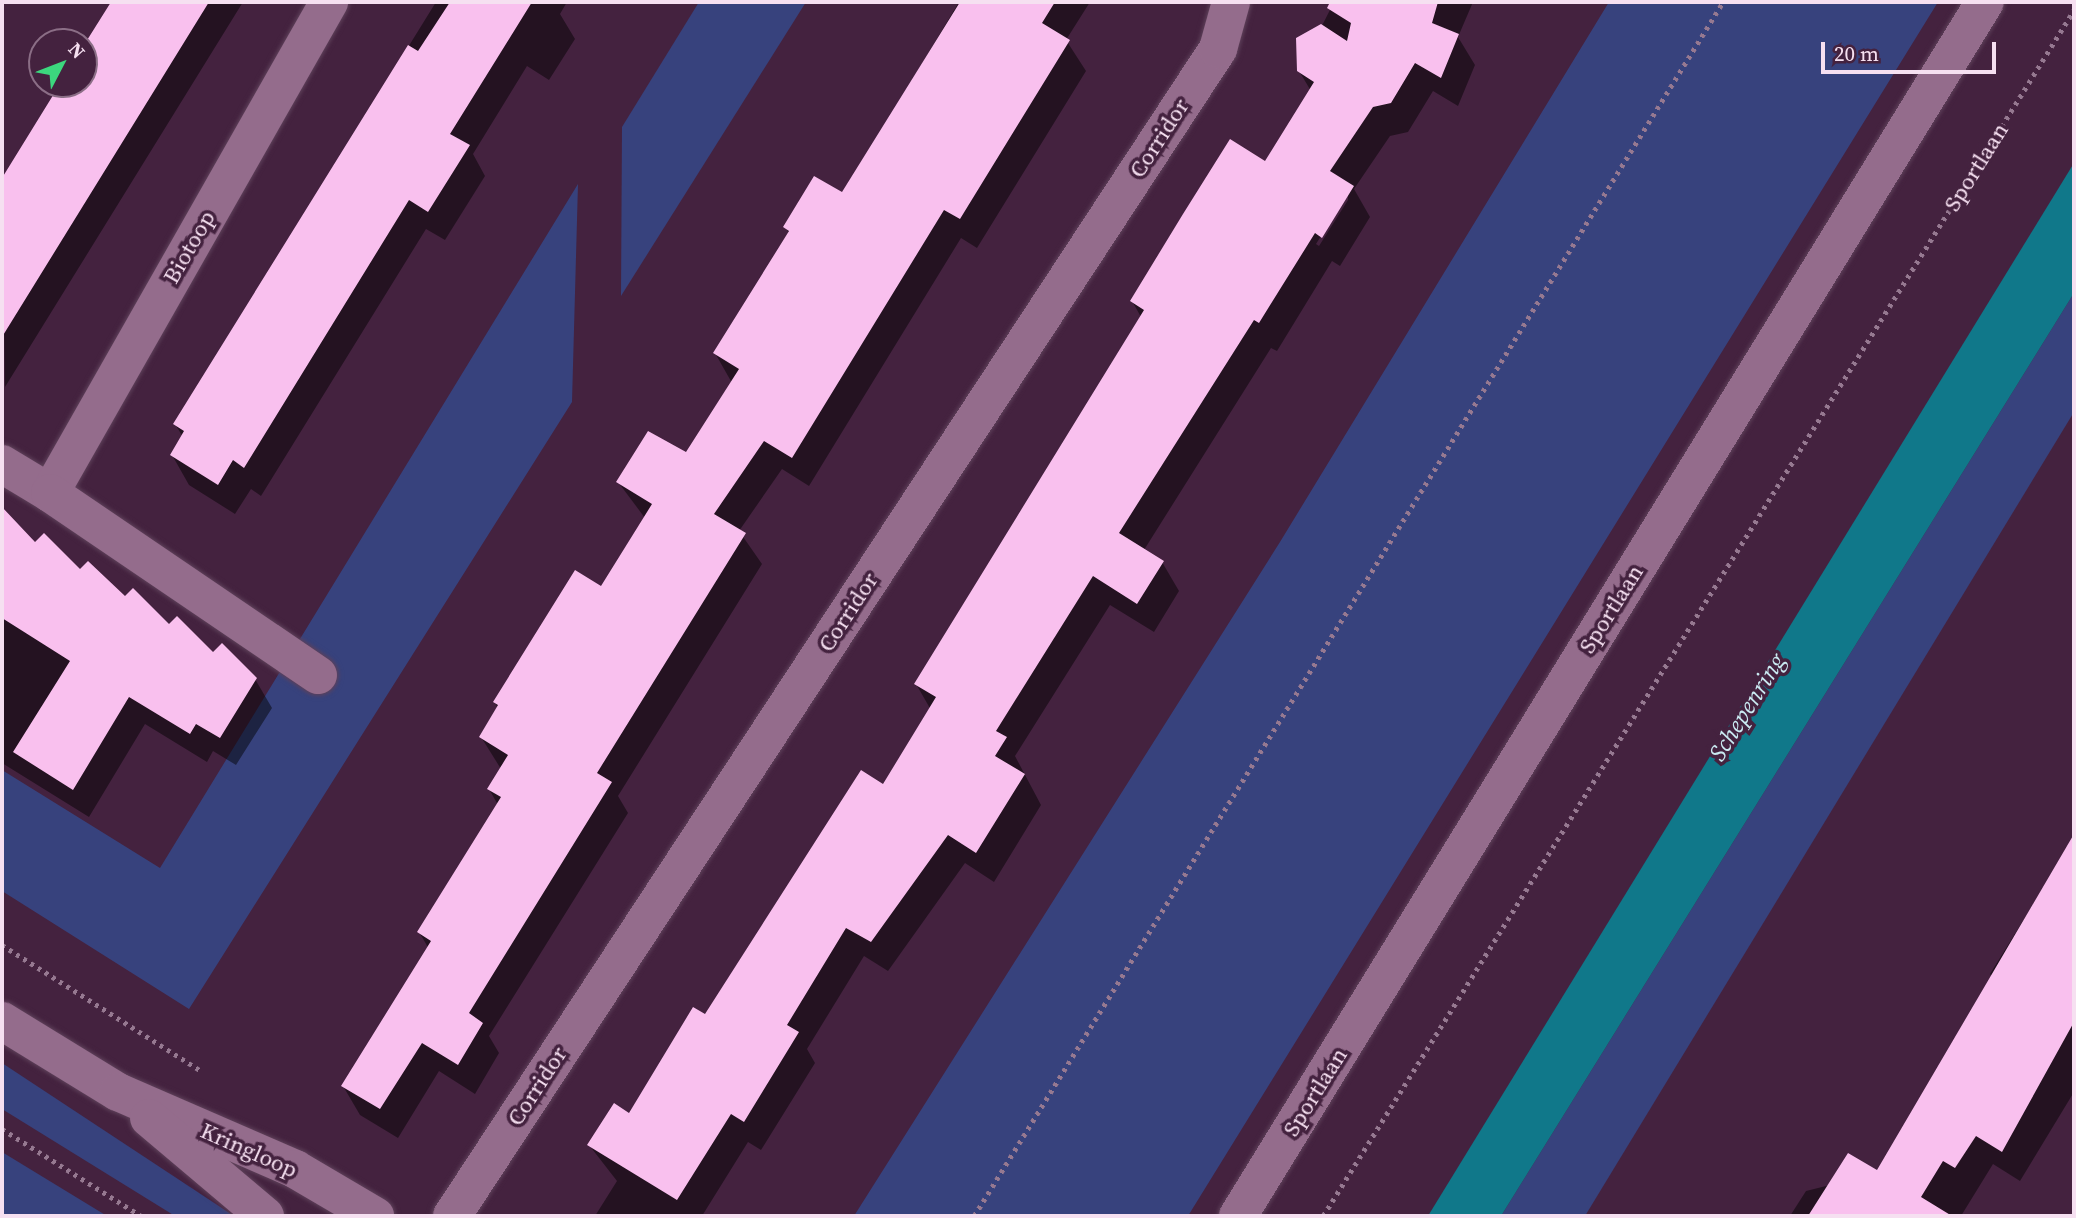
<!DOCTYPE html>
<style>
body{margin:0}
#map{position:relative;width:2076px;height:1218px;overflow:hidden;background:#44223f;font-family:"Source Serif 4",serif}
div>[style]{position:absolute}
.green>*{inset:0;background:#37427d}
.water>*{inset:0;background:#10788a}
.shadow>*{inset:0;background:#0007}
.building>*{inset:0;background:#f9c0ee}
.path>*{height:4.5px;margin-top:-2.25px;transform-origin:0;background:repeating-linear-gradient(90deg,#967991 0 3.5px,transparent 0 8.5px)}
.roads{filter:drop-shadow(0 0 2px #5e415a) drop-shadow(0 0 2px #5e415a)}
.minor>*{height:38px;margin:-19px;padding:0 19px;transform-origin:19px;border-radius:19px;background:#946c8c}
.tertiary>*{height:38px;margin:-19px;padding:0 19px;transform-origin:19px;border-radius:19px;background:#946c8c}
span{translate:-50% -50%;white-space:nowrap;text-align:center;line-height:1.15;-webkit-text-stroke:7px #44223f;paint-order:stroke}
.street-label{font-size:23px;color:#f6e0f1}
.water-label{font-size:24px;color:#caeaf2;font-style:italic}
.frame{position:absolute;inset:0;border:4px solid #f6e0f1;pointer-events:none}
.north{position:absolute;left:28px;top:28px;width:70px;height:70px;box-sizing:border-box;background:#44223f;border:2px solid #8b6e86;border-radius:50%;rotate:48deg;font-size:19px;font-weight:700;line-height:28px;text-align:center;color:#f6e0f1}
.north::after{content:'';display:block;margin:auto;width:24px;height:32px;background:#3cd77e;clip-path:polygon(50% 0,100% 100%,50% 72%,0 100%)}
.scale{position:absolute;left:1821px;top:42px;width:175px;height:32px;box-sizing:border-box;border:4px solid #f6e0f1;border-top:0;padding-left:9px;font-size:21px;line-height:24px;white-space:nowrap;color:#f6e0f1;-webkit-text-stroke:5px #44223f;paint-order:stroke}
</style>
<div id="map">
<div class="green">
<div style="clip-path:polygon(699px 2px,806px 2px,621px 296px,622px 127px)"></div>
<div style="clip-path:polygon(1609px 2px,1938px 2px,1188px 1216px,854px 1216px,1280px 542px)"></div>
<div style="clip-path:polygon(578px 184px,572px 402px,189px 1009px,2px 891px,2px 770px,160px 868px)"></div>
<div style="clip-path:polygon(2074px 293px,2074px 412px,1585px 1216px,1501px 1216px)"></div>
<div style="clip-path:polygon(2px 1063px,234px 1216px,175px 1216px,2px 1109px)"></div>
<div style="clip-path:polygon(2px 1152px,107px 1216px,2px 1216px)"></div>
</div>
<div class="water">
<div style="clip-path:polygon(2074px 163px,2074px 293px,1501px 1216px,1428px 1216px)"></div>
</div>
<div class="shadow">
<div style="clip-path:polygon(113px 2px,243px 2px,5px 387px,2px 182px,62px 84px,84px 84px,84px 49px)"></div>
<div style="clip-path:polygon(436px 2px,567px 2px,560px 14px,575px 39px,549px 80px,527px 66px,473px 154px,485px 176px,445px 240px,426px 229px,261px 496px,251px 489px,235px 514px,189px 485px,172px 455px,183px 437px,175px 424px)"></div>
<div style="clip-path:polygon(959px 2px,1090px 2px,1066px 40px,1086px 71px,977px 248px,961px 238px,809px 486px,782px 469px,739px 531px,762px 564px,618px 796px,628px 813px,489px 1036px,499px 1053px,475px 1094px,439px 1071px,398px 1138px,360px 1115px,343px 1086px,429px 949px,419px 932px,498px 805px,489px 789px,501px 769px,481px 737px,498px 708px,495px 703px,602px 588px,645px 518px,618px 482px,687px 454px,732px 383px,715px 353px,789px 233px,785px 227px,843px 195px)"></div>
<div style="clip-path:polygon(evenodd,1334px 2px,1473px 2px,1458px 37px,1475px 65px,1458px 106px,1433px 91px,1408px 132px,1390px 136px,1354px 189px,1370px 217px,1340px 266px,1332px 261px,1277px 351px,1271px 348px,1144px 550px,1162px 562px,1179px 591px,1154px 632px,1110px 605px,1015px 756px,1041px 805px,994px 882px,965px 863px,888px 971px,864px 956px,807px 1049px,815px 1063px,761px 1150px,748px 1142px,702px 1216px,595px 1216px,617px 1181px,589px 1145px,629px 1115px,884px 786px,931px 710px,916px 684px,1141px 317px,1132px 301px,1265px 163px,1311px 91px,1299px 71px,1334px 2px,1348px 193px,1348px 200px,1319px 246px,1316px 244px,1348px 193px)"></div>
<div style="clip-path:polygon(44px 536px,80px 571px,255px 679px,272px 708px,236px 765px,213px 751px,207px 762px,145px 724px,89px 817px,2px 763px,2px 578px)"></div>
<div style="clip-path:polygon(2047px 882px,2067px 895px,2074px 884px,2074px 1092px,2020px 1181px,1993px 1164px,1961px 1216px,1790px 1216px,1806px 1191px,1878px 1173px,1995px 982px,1990px 974px)"></div>
</div>
<div class="building">
<div style="clip-path:polygon(111px 2px,209px 2px,2px 337px,2px 178px,60px 84px,84px 84px,84px 45px)"></div>
<div style="clip-path:polygon(450px 2px,532px 2px,450px 134px,470px 145px,428px 212px,409px 200px,244px 468px,233px 460px,218px 485px,170px 455px,184px 431px,173px 424px,408px 45px,418px 51px)"></div>
<div style="clip-path:polygon(960px 2px,1055px 2px,1042px 23px,1070px 40px,960px 219px,944px 210px,792px 458px,764px 441px,714px 514px,746px 533px,597px 773px,612px 782px,469px 1013px,483px 1023px,458px 1065px,422px 1043px,380px 1109px,341px 1086px,431px 941px,417px 932px,501px 797px,487px 789px,508px 755px,479px 737px,498px 705px,493px 702px,575px 570px,601px 586px,652px 504px,616px 482px,648px 431px,686px 452px,739px 369px,713px 353px,789px 231px,783px 227px,814px 176px,842px 192px)"></div>
<div style="clip-path:polygon(1330px 2px,1438px 2px,1432px 23px,1459px 34px,1441px 78px,1415px 63px,1391px 103px,1373px 107px,1330px 171px,1354px 186px,1322px 238px,1315px 233px,1259px 323px,1254px 320px,1119px 533px,1164px 561px,1137px 604px,1093px 576px,996px 731px,1007px 737px,995px 756px,1025px 774px,976px 853px,948px 835px,871px 942px,846px 928px,787px 1025px,799px 1032px,744px 1122px,731px 1114px,677px 1200px,587px 1145px,614px 1103px,629px 1113px,693px 1007px,705px 1014px,861px 770px,883px 784px,936px 697px,914px 684px,1144px 310px,1130px 301px,1183px 214px,1230px 139px,1265px 161px,1314px 82px,1297px 71px,1296px 38px,1321px 24px,1347px 41px,1351px 23px,1327px 8px)"></div>
<div style="clip-path:polygon(2px 507px,35px 542px,44px 533px,80px 569px,88px 561px,125px 596px,133px 588px,169px 624px,177px 616px,213px 652px,222px 643px,257px 678px,220px 738px,196px 724px,190px 734px,129px 697px,73px 790px,13px 752px,70px 661px,2px 618px)"></div>
<div style="clip-path:polygon(2074px 834px,2074px 1022px,2002px 1152px,1976px 1136px,1955px 1168px,1943px 1161px,1921px 1197px,1952px 1216px,1808px 1216px,1848px 1153px,1877px 1170px)"></div>
</div>
<div class="path">
<div style="left:2px;top:945px;width:234px;rotate:32.3deg"></div>
<div style="left:2px;top:1129px;width:164px;rotate:32deg"></div>
<div style="left:974px;top:1216px;width:1426px;rotate:-58.33deg"></div>
<div style="left:1323px;top:1216px;width:1421px;rotate:-58.09deg"></div>
</div>
<div class="roads">
<div class="minor">
<div style="left:2px;top:464px;width:56px;rotate:31.1deg"></div>
<div style="left:50px;top:493px;width:565px;rotate:-60.39deg"></div>
<div style="left:50px;top:493px;width:324px;rotate:34.2deg"></div>
<div style="left:452px;top:1216px;width:1396px;rotate:-56.72deg"></div>
<div style="left:1218px;top:49px;width:49px;rotate:-74.5deg"></div>
</div>
<div class="tertiary">
<div style="left:2px;top:1021px;width:136px;rotate:31.5deg"></div>
<div style="left:118px;top:1092px;width:193px;rotate:23.5deg"></div>
<div style="left:295px;top:1169px;width:93px;rotate:30.4deg"></div>
<div style="left:149px;top:1118px;width:152px;rotate:40.2deg"></div>
<div style="left:1238px;top:1216px;width:1425px;rotate:-58.4deg"></div>
</div>
</div>
<div class="street-label">
<span style="left:1159px;top:138px;rotate:-57deg">Corridor</span>
<span style="left:1976px;top:167px;rotate:-58deg">Sportlaan</span>
<span style="left:189px;top:247px;rotate:-60deg">Biotoop</span>
<span style="left:1611px;top:609px;rotate:-58deg">Sportlaan</span>
<span style="left:848px;top:612px;rotate:-57deg">Corridor</span>
<span style="left:537px;top:1086px;rotate:-57deg">Corridor</span>
<span style="left:1315px;top:1092px;rotate:-58deg">Sportlaan</span>
<span style="left:249px;top:1150px;rotate:24deg">Kringloop</span>
</div>
<div class="water-label">
<span style="left:1747px;top:707px;rotate:-58deg">Schepenring</span>
</div>
<div class="frame"></div>
<div class="north">N</div>
<div class="scale">20 m</div>
</div>
